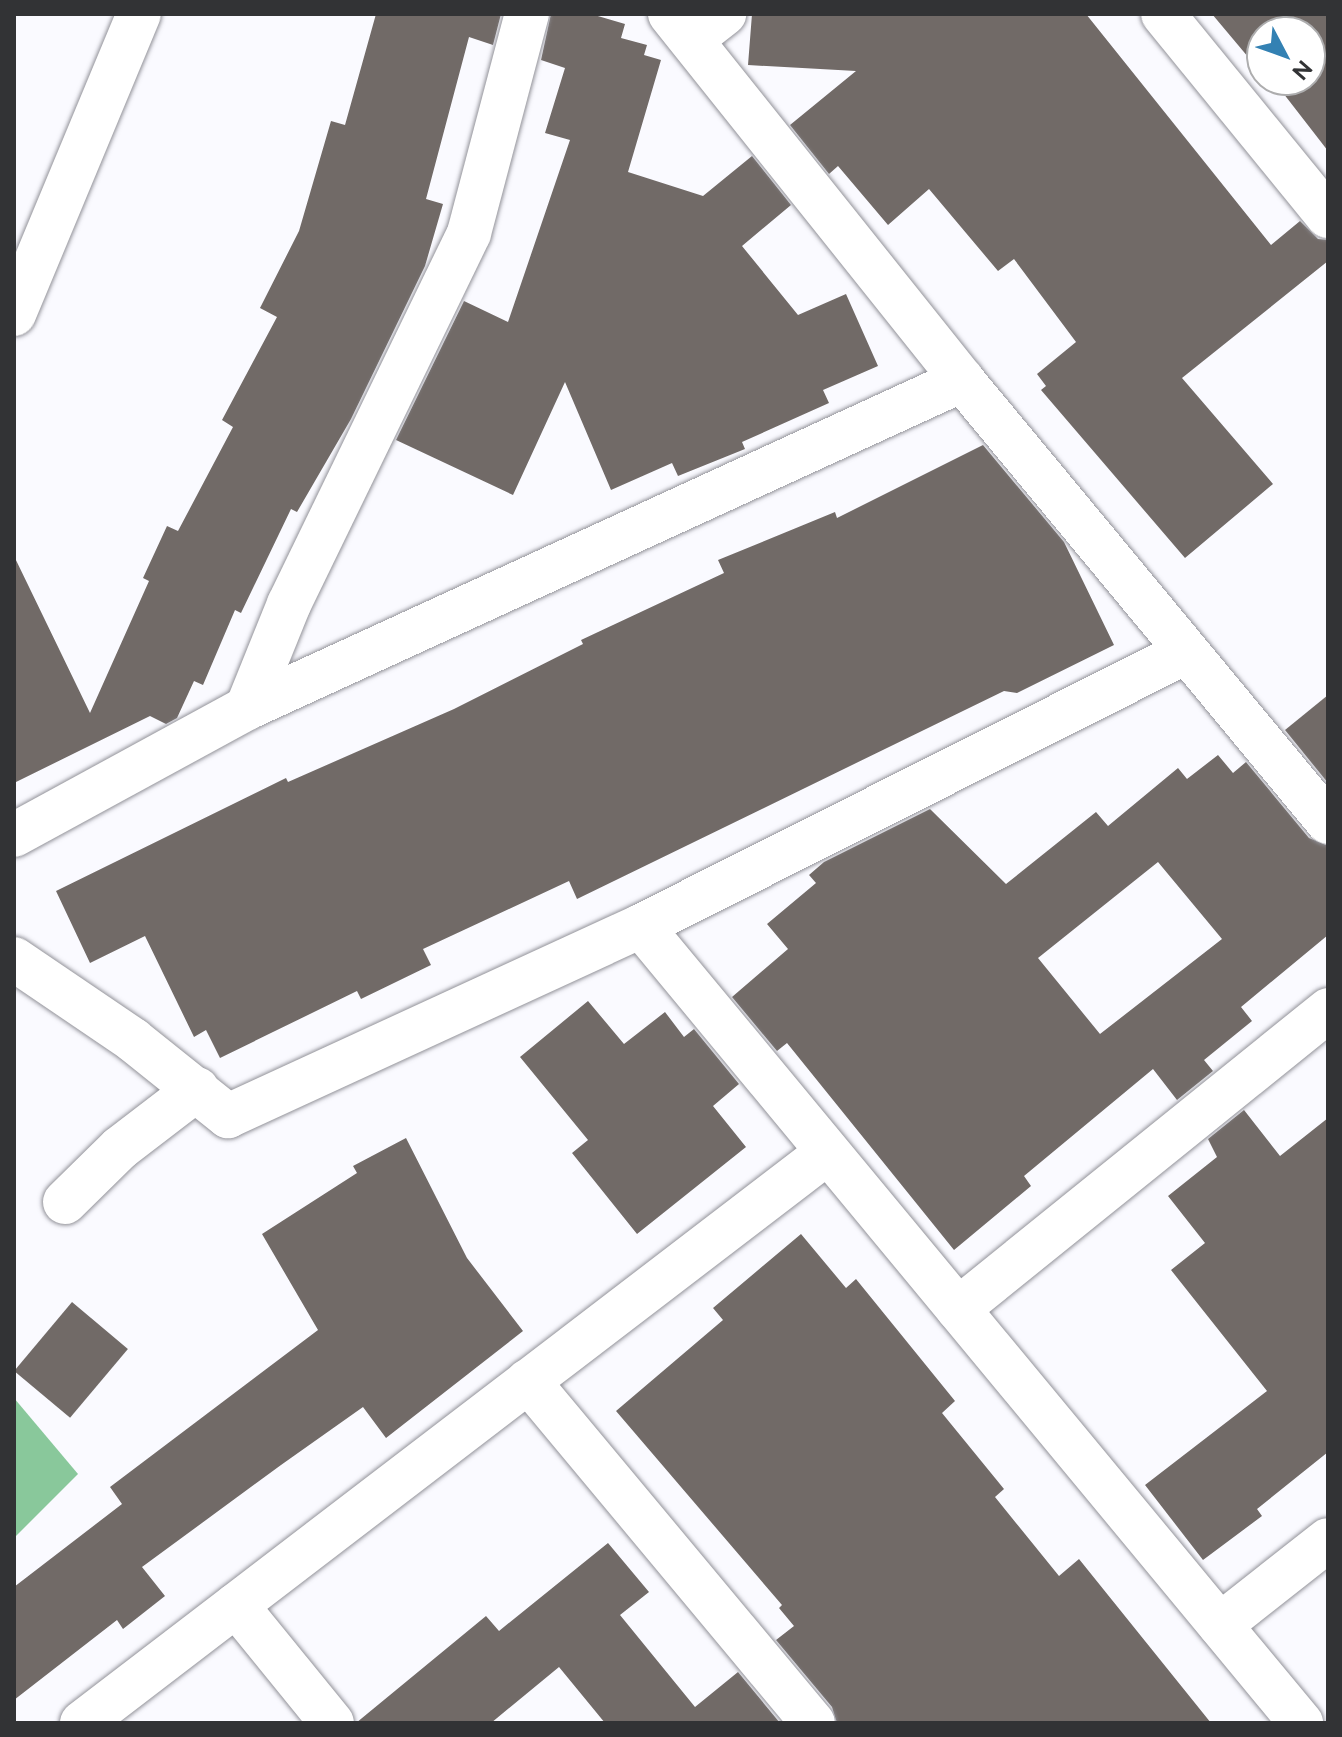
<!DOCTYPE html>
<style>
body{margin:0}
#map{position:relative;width:1342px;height:1737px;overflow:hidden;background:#fafaff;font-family:Raleway,sans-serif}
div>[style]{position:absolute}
.forest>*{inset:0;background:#89c89b}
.building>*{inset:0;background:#716a67;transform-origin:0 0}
.roads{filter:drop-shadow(0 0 2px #929299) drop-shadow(0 0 2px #929299)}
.minor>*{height:44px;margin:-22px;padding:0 22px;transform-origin:22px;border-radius:22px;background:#fff}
span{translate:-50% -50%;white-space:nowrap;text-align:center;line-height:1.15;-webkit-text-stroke:8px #fff;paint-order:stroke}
.frame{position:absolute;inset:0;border:16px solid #323335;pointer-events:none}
.north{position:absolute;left:1246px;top:16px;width:80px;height:80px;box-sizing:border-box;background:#fff;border:2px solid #adadae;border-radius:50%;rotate:131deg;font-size:22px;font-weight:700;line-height:32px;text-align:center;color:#323335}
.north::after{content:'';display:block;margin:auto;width:28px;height:36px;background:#3381b3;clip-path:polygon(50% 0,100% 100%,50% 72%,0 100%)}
</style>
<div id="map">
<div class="forest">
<div style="clip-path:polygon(14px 1398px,78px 1474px,14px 1538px)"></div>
</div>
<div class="building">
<div style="clip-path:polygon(376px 14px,501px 14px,493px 45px,469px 37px,426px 199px,443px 204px,425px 266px,351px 419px,297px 512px,291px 509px,241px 613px,235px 610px,203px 685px,194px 681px,177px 718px,166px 724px,150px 716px,14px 783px,14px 556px,90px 713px,149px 581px,143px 578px,167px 526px,178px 531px,233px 427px,222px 420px,277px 317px,260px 308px,299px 231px,331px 121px,345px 125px)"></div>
<div style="clip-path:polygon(551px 14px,591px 14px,625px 24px,621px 38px,647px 45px,644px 55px,661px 60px,628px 172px,703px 196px,752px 156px,791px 205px,742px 246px,798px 315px,846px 294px,878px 366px,823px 390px,829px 403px,742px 442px,745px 449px,678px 476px,672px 463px,611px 490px,565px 382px,513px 495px,396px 440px,464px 301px,508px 322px,570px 140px,545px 133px,565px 68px,541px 60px)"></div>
<div style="clip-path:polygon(752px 14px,1086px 14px,1271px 245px,1300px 221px,1318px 239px,1328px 240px,1328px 261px,1182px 378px,1273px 484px,1185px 558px,1041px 390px,1046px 386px,1037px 374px,1076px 342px,1014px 259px,998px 271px,929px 189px,888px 225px,838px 166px,829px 174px,790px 125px,856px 71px,748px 65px)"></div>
<div style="clip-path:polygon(1212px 14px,1328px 14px,1328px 151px,1273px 80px,1310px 80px,1310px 32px,1262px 32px,1259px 70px)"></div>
<div style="clip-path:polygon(983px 445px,1064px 542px,1114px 645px,1017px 693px,1004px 691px,577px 899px,569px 881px,423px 949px,431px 965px,361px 999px,357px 991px,220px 1058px,206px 1030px,194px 1037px,145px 936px,90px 963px,56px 891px,286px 778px,288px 782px,454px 709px,583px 644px,581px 640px,724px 573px,718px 560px,835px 512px,837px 518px)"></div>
<div style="clip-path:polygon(1328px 695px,1328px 783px,1285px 730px)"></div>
<div style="clip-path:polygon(evenodd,1218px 755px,1233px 773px,1246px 762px,1309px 838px,1328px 846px,1328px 935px,1241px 1007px,1252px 1021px,1204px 1060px,1213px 1071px,1177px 1100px,1153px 1069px,1024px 1176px,1031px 1186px,954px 1250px,787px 1043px,777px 1051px,732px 997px,788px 949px,767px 924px,816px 883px,809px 875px,824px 862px,930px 809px,1006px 884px,1096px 812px,1108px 826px,1178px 768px,1187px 779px,1218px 755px,1158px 862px,1222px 939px,1100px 1034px,1038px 958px,1158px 862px)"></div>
<div style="clip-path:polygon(588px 1001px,624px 1044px,665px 1012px,684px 1037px,694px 1029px,739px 1084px,713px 1106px,746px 1147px,637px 1234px,572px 1153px,588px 1140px,520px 1057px)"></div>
<div style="clip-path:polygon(1244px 1110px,1280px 1156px,1328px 1118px,1328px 1452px,1257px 1509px,1262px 1516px,1203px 1560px,1145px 1485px,1267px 1391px,1171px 1270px,1205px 1243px,1168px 1196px,1217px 1157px,1208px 1139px)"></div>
<div style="clip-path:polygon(406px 1138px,467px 1258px,523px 1331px,386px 1438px,363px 1407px,281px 1465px,142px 1567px,165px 1596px,123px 1629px,117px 1620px,14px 1700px,14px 1587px,122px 1504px,110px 1487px,318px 1330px,262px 1234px,357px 1173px,353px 1166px)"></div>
<div style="clip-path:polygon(801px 1234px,846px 1288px,856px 1279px,955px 1401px,942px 1413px,1004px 1489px,995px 1497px,1059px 1576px,1079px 1559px,1211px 1723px,837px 1723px,832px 1707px,776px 1640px,794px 1626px,779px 1608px,782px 1605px,616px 1411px,723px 1320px,713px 1308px)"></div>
<div style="left:72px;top:1302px;width:73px;height:90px;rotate:40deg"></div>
<div style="clip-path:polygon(608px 1543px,649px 1592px,620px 1615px,695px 1707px,738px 1672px,780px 1723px,605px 1723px,559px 1667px,491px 1723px,356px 1723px,486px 1616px,499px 1631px)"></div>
</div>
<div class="roads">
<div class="minor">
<div style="left:670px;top:14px;width:468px;rotate:51.4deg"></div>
<div style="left:962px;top:380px;width:574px;rotate:50.37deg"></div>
<div style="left:1163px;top:14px;width:261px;rotate:50.8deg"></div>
<div style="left:692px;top:39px;width:41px;rotate:-38deg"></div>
<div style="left:14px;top:314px;width:325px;rotate:-67.4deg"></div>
<div style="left:247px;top:708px;width:787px;rotate:-24.64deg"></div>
<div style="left:14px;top:835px;width:265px;rotate:-28.6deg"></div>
<div style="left:247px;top:708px;width:112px;rotate:-68deg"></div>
<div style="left:289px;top:604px;width:412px;rotate:-64.1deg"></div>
<div style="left:469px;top:233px;width:227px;rotate:-75.2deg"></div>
<div style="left:641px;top:926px;width:1035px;rotate:50.37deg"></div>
<div style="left:14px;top:959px;width:144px;rotate:34.2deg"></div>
<div style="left:133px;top:1040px;width:122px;rotate:38.7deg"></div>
<div style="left:228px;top:1116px;width:455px;rotate:-24.7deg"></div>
<div style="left:641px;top:926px;width:610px;rotate:-26.69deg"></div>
<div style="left:65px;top:1202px;width:77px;rotate:-44.5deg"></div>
<div style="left:120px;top:1148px;width:97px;rotate:-37.5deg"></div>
<div style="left:958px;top:1309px;width:476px;rotate:-38.9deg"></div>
<div style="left:528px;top:1381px;width:445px;rotate:50.2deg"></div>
<div style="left:236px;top:1605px;width:152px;rotate:50.9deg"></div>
<div style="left:1220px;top:1625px;width:137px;rotate:-38.2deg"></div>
<div style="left:82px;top:1723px;width:939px;rotate:-37.43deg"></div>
</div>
</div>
<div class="frame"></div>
<div class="north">N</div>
</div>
